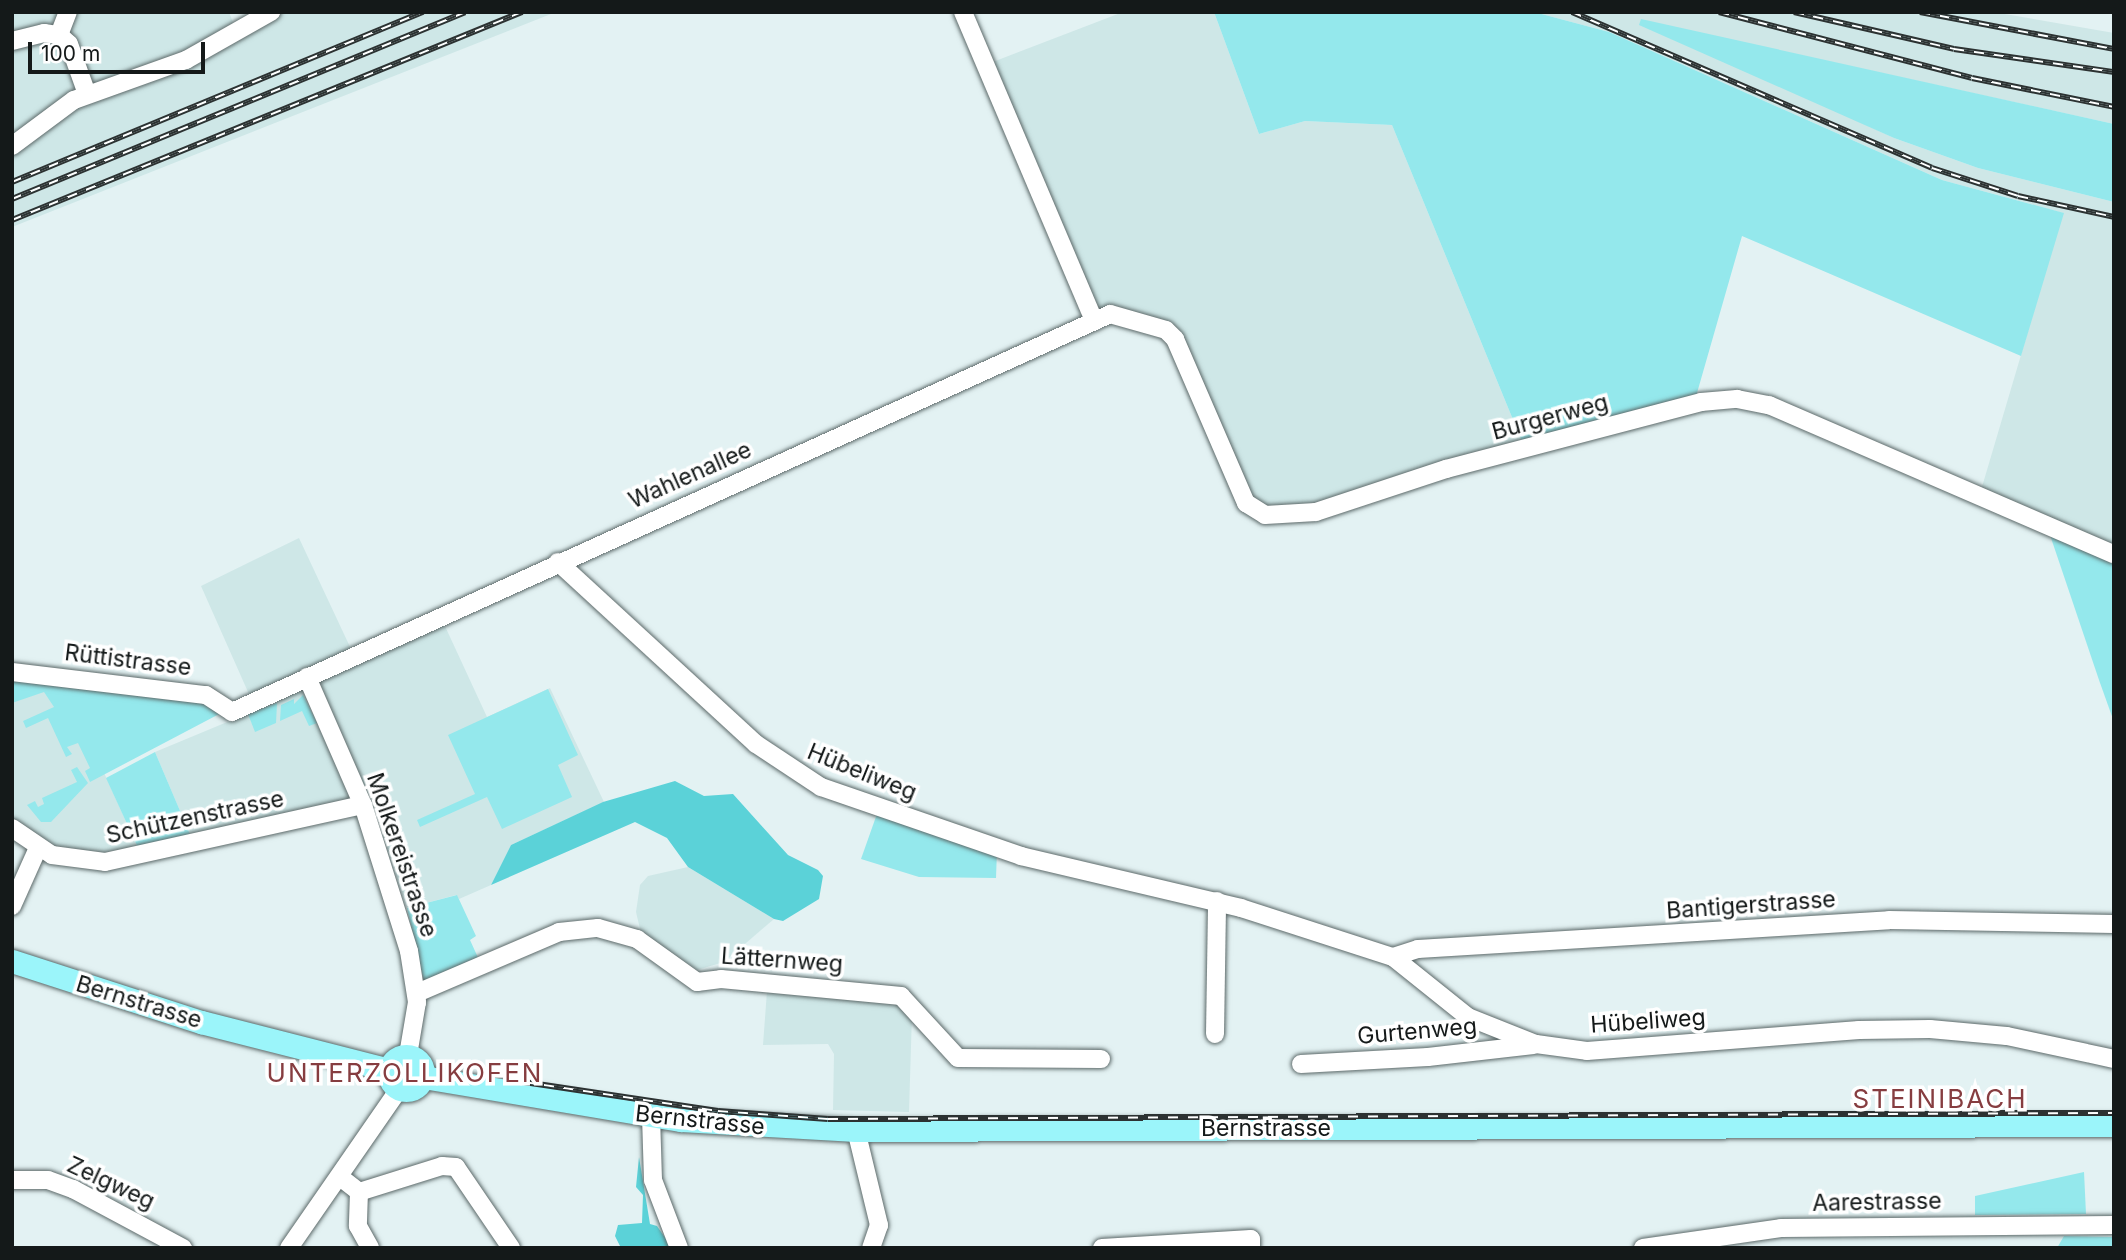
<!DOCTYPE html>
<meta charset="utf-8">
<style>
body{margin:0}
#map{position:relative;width:2126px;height:1260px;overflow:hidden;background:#e3f2f3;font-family:Inter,sans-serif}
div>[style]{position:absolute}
.built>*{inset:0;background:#cee7e7}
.green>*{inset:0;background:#94e8ec}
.forest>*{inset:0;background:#5bd2d8}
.roads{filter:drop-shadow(0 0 2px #5c6969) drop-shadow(0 0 2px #5c6969)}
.minor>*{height:18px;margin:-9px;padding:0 9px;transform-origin:9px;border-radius:9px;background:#fff}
.major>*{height:23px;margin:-11.5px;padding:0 11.5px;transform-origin:11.5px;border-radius:11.5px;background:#9bf5fa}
.major>.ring{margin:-11.5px;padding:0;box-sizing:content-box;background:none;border:23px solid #9bf5fa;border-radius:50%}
.rail>*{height:6px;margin-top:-3px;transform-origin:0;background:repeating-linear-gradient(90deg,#fff 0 10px,#2c3232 0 20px);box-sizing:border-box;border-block:2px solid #2c3232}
span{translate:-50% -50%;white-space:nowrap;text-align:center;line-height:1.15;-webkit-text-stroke:7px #fff;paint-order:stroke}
.street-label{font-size:23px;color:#141919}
.quarter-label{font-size:26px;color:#863d40;letter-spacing:2px}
.frame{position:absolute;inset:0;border:14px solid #141919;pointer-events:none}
.scale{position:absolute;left:28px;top:42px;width:177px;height:32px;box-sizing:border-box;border:4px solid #141919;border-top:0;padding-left:9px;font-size:21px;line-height:24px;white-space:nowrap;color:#141919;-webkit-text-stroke:5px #fff;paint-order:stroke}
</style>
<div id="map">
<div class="built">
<div style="clip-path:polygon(12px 12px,229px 12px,238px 36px,276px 12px,556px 12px,12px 227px)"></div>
<div style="clip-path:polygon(1123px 12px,1214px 12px,1259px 134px,1305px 121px,1392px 125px,1525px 449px,1316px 512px,1258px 513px,1166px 330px,1094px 321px,985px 65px)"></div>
<div style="clip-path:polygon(1534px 12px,1993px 12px,2114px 33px,2114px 124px,1640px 20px,1894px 138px,1978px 168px,2114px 202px,2114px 554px,1979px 497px,2063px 213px,1942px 180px,1609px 32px)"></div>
<div style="clip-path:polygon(299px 538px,351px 649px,438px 611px,487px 717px,550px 688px,604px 802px,511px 845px,491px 885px,459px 899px,456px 895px,407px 908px,370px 797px,192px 839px,155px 752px,256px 710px,201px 586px)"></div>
<div style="clip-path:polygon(12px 675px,62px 680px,139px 850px,119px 854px,54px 850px,12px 818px)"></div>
<div style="clip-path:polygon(688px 867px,774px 919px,724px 962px,697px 970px,641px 933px,636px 912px,640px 885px,648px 876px)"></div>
<div style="clip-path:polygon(767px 991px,889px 999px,912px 1014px,909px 1112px,833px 1110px,834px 1054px,828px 1044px,763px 1045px)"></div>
</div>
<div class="green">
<div style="clip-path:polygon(1214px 12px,1534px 12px,1609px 32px,1942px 180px,2064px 213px,2021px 356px,1742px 236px,1695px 400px,1523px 444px,1392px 125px,1305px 121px,1259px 134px)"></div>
<div style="clip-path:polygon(1641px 19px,2114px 124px,2114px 202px,1978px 168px,1894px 138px,1639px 25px)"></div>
<div style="clip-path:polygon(2049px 532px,2114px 558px,2114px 722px,2099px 680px)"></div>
<div style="clip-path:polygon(12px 676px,205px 698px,223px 712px,90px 782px,85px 771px,90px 768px,78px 743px,67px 747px,72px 754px,66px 757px,48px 718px,26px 728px,23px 721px,54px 707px,44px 692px,12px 703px)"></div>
<div style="clip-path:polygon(548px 689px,578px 755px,558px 765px,572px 797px,502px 829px,487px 797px,420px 827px,417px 820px,475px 794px,448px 735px)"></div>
<div style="clip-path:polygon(303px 695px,317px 723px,309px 726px,302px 711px,280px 721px,281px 705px,294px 699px,294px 704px)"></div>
<div style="clip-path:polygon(277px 703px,276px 723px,255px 732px,248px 714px)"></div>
<div style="clip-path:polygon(155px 752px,192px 839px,139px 850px,106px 778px)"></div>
<div style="clip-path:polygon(77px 767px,88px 783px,51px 822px,41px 822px,27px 805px,35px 801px,38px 807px,44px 804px,42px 798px,77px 782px,71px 770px)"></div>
<div style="clip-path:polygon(878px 811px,997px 850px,996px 878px,919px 877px,861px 859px)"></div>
<div style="clip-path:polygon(457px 895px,476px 936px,470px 940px,480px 962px,424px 981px,407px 908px)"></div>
<div style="clip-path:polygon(2084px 1172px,2086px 1214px,1975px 1215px,1975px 1196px)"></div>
<div style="clip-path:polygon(2064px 1236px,2114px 1237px,2114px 1248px,2057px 1248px)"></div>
</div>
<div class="forest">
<div style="clip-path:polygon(675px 781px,704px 796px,733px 794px,788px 855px,818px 870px,823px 876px,819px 899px,783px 921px,774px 919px,688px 867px,667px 838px,635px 822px,491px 885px,511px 845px,603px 802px)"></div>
<div style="clip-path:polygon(639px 1157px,650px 1224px,657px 1226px,672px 1248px,621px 1248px,615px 1236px,618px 1225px,642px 1223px,643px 1195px,636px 1187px)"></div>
</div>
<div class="roads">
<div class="minor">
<div style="left:963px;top:12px;width:336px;rotate:67deg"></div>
<div style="left:59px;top:35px;width:25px;rotate:-69deg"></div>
<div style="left:12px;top:41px;width:33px;rotate:-14deg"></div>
<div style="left:44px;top:33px;width:15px;rotate:8deg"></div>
<div style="left:59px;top:35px;width:13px;rotate:42deg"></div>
<div style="left:69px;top:44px;width:53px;rotate:70.2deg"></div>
<div style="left:12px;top:146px;width:77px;rotate:-36.6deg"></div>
<div style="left:74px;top:100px;width:119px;rotate:-19.7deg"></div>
<div style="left:186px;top:60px;width:98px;rotate:-29.5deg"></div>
<div style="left:558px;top:562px;width:269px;rotate:42.6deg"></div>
<div style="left:756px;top:744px;width:78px;rotate:33.5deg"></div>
<div style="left:821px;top:787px;width:212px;rotate:19deg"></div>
<div style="left:1021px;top:856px;width:226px;rotate:13.3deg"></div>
<div style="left:1241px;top:908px;width:160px;rotate:17.9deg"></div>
<div style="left:1393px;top:957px;width:96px;rotate:38.7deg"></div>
<div style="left:1468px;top:1017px;width:73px;rotate:21.7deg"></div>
<div style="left:1536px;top:1044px;width:51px;rotate:7.8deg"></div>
<div style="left:1587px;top:1051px;width:273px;rotate:-4.4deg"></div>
<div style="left:1859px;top:1030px;width:71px;rotate:-0.8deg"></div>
<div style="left:1930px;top:1029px;width:77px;rotate:5.2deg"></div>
<div style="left:2007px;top:1036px;width:109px;rotate:12.1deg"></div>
<div style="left:12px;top:672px;width:195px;rotate:6.8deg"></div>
<div style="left:206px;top:695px;width:31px;rotate:33deg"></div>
<div style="left:232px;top:712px;width:964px;rotate:-24.38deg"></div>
<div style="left:1110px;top:314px;width:58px;rotate:15.9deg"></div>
<div style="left:1166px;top:330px;width:13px;rotate:45deg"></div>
<div style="left:1175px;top:339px;width:179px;rotate:66.6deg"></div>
<div style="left:1246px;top:503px;width:22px;rotate:32deg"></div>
<div style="left:1265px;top:515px;width:51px;rotate:-3.4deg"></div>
<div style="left:1316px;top:512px;width:137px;rotate:-18.3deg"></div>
<div style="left:1446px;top:469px;width:264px;rotate:-14.7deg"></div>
<div style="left:1701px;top:402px;width:36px;rotate:-5deg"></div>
<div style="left:1737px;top:399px;width:33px;rotate:11deg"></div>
<div style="left:1769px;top:405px;width:376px;rotate:23.4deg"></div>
<div style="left:307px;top:677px;width:140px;rotate:66.4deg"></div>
<div style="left:363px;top:805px;width:153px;rotate:72.5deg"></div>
<div style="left:409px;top:951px;width:52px;rotate:81.1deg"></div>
<div style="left:417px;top:1002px;width:54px;rotate:99.6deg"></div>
<div style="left:12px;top:828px;width:48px;rotate:34deg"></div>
<div style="left:52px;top:855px;width:53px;rotate:7.5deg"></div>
<div style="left:105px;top:862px;width:264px;rotate:-12.5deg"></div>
<div style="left:12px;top:906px;width:64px;rotate:-65.9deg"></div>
<div style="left:1393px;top:957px;width:26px;rotate:-18deg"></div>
<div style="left:1418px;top:949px;width:472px;rotate:-3.5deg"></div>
<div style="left:1889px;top:920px;width:225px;rotate:1deg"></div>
<div style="left:417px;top:993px;width:155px;rotate:-23.2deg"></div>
<div style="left:559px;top:932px;width:39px;rotate:-6deg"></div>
<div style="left:598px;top:928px;width:41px;rotate:15.8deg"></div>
<div style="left:637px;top:939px;width:74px;rotate:35.6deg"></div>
<div style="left:697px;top:982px;width:24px;rotate:-7deg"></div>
<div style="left:721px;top:979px;width:181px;rotate:5.4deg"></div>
<div style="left:901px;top:996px;width:84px;rotate:47.4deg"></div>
<div style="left:958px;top:1058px;width:143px;rotate:0.4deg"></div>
<div style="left:1215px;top:1034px;width:133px;rotate:-89.1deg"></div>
<div style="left:1301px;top:1064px;width:127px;rotate:-3.2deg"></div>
<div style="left:1428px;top:1057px;width:106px;rotate:-6.5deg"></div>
<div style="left:651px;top:1116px;width:64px;rotate:88.2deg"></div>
<div style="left:653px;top:1180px;width:73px;rotate:69.1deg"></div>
<div style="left:856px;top:1130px;width:98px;rotate:76.4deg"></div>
<div style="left:879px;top:1225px;width:24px;rotate:109deg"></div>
<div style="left:340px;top:1177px;width:24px;rotate:38deg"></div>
<div style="left:359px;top:1192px;width:87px;rotate:-17.4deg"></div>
<div style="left:442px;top:1166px;width:14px;rotate:4deg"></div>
<div style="left:456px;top:1167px;width:98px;rotate:55.8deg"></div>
<div style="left:12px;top:1180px;width:36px"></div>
<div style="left:48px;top:1180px;width:27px;rotate:20deg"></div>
<div style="left:73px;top:1189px;width:125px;rotate:28.2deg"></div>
<div style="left:359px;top:1192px;width:34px;rotate:92deg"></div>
<div style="left:358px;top:1226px;width:25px;rotate:61deg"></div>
<div style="left:289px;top:1248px;width:193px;rotate:-55.3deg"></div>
<div style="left:1102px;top:1248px;width:149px;rotate:-3.5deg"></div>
<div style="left:1251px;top:1239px;width:9px;rotate:90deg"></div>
<div style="left:1643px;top:1248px;width:139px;rotate:-8.2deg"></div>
<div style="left:1781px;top:1228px;width:333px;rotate:-0.5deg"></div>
</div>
<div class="major">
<div style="left:12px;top:961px;width:199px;rotate:17.9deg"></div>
<div style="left:201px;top:1022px;width:194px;rotate:14.3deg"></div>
<div class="ring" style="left:389px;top:1056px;width:11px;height:11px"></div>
<div style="left:423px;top:1077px;width:262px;rotate:9.5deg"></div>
<div style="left:681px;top:1120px;width:175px;rotate:3.3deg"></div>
<div style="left:856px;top:1130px;width:1258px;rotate:-0.23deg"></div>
</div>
</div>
<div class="rail">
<div style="left:1572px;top:12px;width:392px;rotate:23.4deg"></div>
<div style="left:1932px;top:168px;width:90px;rotate:18deg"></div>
<div style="left:2018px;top:196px;width:98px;rotate:12.3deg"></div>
<div style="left:1719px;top:12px;width:261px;rotate:14.6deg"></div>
<div style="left:1972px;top:78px;width:145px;rotate:11.5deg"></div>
<div style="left:1794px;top:12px;width:164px;rotate:13deg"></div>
<div style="left:1954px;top:49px;width:162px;rotate:8.2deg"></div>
<div style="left:1920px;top:12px;width:197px;rotate:10.8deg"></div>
<div style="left:12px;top:182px;width:445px;rotate:-22.5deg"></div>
<div style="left:12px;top:199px;width:490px;rotate:-22.4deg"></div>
<div style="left:12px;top:220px;width:551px;rotate:-22.19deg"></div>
<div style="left:524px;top:1082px;width:196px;rotate:8.5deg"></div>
<div style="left:718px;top:1111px;width:110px;rotate:4.2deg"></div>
<div style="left:828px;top:1119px;width:1286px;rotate:-0.27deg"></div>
</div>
<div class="street-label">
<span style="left:1550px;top:417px;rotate:-15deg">Burgerweg</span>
<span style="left:690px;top:475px;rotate:-24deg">Wahlenallee</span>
<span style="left:128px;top:660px;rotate:7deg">Rüttistrasse</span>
<span style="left:862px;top:772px;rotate:22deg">Hübeliweg</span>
<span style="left:195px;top:817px;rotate:-12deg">Schützenstrasse</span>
<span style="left:402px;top:855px;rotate:71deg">Molkereistrasse</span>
<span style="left:1751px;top:905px;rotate:-4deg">Bantigerstrasse</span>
<span style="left:782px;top:960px;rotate:4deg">Lätternweg</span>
<span style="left:139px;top:1002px;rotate:17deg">Bernstrasse</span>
<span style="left:1648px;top:1021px;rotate:-4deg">Hübeliweg</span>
<span style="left:1417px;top:1031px;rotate:-5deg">Gurtenweg</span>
<span style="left:700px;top:1120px;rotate:6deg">Bernstrasse</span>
<span style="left:1266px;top:1128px">Bernstrasse</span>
<span style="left:111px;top:1183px;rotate:25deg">Zelgweg</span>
<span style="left:1877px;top:1202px;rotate:-1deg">Aarestrasse</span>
</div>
<div class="quarter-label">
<span style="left:405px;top:1073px">UNTERZOLLIKOFEN</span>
<span style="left:1940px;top:1099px">STEINIBACH</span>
</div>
<div class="frame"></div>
<div class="scale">100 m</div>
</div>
